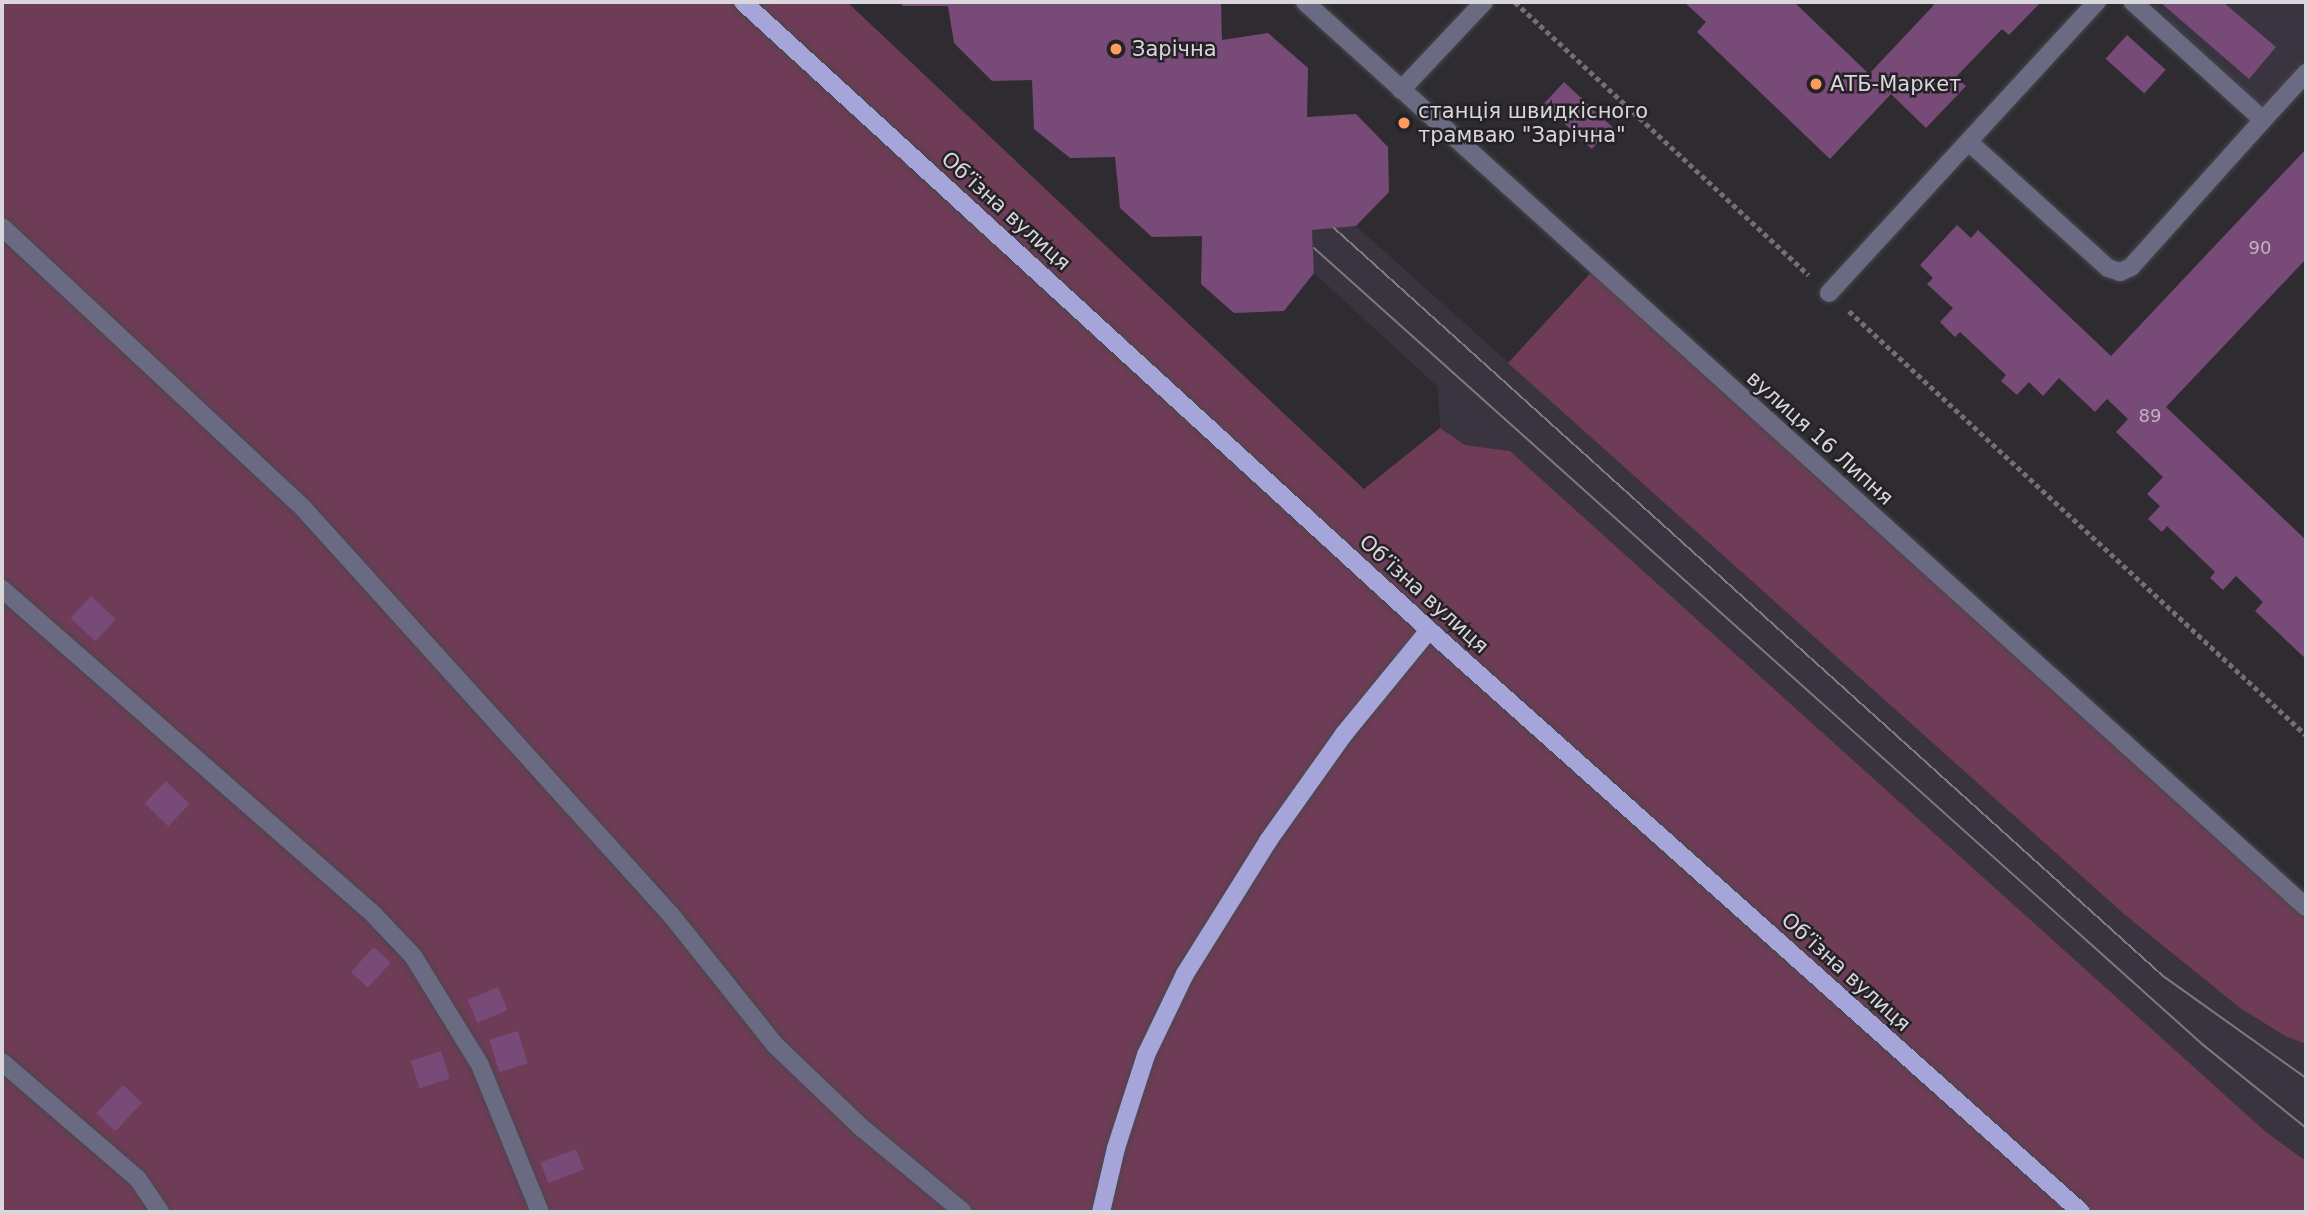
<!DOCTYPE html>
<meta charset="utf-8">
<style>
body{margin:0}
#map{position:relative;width:2308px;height:1214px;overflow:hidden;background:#2e2c31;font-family:"DejaVu Sans",sans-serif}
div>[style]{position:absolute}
.built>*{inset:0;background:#39343f}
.green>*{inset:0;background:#6e3c56}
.building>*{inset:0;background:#774a77;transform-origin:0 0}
.path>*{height:4.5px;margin-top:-2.25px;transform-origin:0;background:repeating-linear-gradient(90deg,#727075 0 5px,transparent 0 8.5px)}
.roads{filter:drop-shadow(0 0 2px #49474c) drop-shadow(0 0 2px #49474c)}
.minor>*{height:18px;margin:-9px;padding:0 9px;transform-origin:9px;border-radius:9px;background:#6a6a83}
.major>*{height:18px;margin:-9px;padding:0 9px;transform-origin:9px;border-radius:9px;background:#a6a5da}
.tram>*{height:2px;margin:-1px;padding:0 1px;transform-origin:1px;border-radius:1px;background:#7c7a7e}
.dots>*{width:19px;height:19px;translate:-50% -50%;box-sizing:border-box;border:4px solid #252227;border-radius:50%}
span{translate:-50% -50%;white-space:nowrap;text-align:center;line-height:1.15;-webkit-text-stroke:5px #252227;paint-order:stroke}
.number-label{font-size:18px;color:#c0b4c2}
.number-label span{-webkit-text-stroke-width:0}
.poi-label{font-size:21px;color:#d9d7db}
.left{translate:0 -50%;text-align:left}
.street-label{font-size:21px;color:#d9d7db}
.frame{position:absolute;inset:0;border:4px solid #d9d7db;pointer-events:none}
</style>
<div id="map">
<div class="built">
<div style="clip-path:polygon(2148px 2px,2306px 2px,2306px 58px,2262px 107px)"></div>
<div style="clip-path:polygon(1356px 226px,2125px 915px,2240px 1008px,2285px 1036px,2306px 1044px,2306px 1161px,2266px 1132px,1510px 451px,1465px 445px,1440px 428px,1438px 387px,1314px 273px,1312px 230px)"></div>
</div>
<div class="green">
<div style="clip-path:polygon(2px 2px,847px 2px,1364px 489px,1440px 428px,1465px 445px,1510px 451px,2266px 1132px,2306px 1161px,2306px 1212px,2px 1212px)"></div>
<div style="clip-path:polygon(1597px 266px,2306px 907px,2306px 1044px,2285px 1036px,2240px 1008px,2125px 915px,1508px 363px)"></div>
</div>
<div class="building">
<div style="clip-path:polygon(899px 2px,1221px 2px,1222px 40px,1268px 33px,1308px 68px,1307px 117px,1356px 114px,1388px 147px,1389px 192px,1356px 226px,1312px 230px,1314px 273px,1284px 311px,1234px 313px,1201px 284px,1202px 236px,1152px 237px,1120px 208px,1115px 157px,1070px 158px,1034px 129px,1032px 80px,992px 81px,954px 43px,948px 6px,903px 6px)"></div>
<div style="clip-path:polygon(1684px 2px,1794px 2px,1869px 74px,1934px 5px,1930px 2px,2041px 2px,2009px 35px,2002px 29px,1956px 77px,1966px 86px,1926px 128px,1891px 94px,1830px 159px,1697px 32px,1706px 22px)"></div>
<div style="clip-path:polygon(2160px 2px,2223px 2px,2276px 47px,2249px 79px)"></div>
<div style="left:2127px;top:35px;width:52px;height:32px;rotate:42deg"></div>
<div style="left:1564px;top:82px;width:66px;height:30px;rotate:43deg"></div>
<div style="clip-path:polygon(2306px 149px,2306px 259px,2166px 407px,2306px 540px,2306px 659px,2255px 611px,2263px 602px,2236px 576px,2223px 590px,2210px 578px,2215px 572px,2167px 526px,2162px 532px,2148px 519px,2160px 506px,2147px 494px,2163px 477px,2116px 432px,2128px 419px,2107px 399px,2095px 412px,2059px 378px,2043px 396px,2029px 382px,2017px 395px,2001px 381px,2006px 375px,1960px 332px,1955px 337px,1940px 322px,1953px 308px,1927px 284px,1933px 278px,1920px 265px,1957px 225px,1971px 238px,1978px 230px,2111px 356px)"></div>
<div style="left:91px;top:596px;width:34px;height:30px;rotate:43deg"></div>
<div style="left:166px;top:781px;width:33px;height:31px;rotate:44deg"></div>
<div style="left:374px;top:947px;width:23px;height:34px;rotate:43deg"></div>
<div style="left:498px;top:987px;width:25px;height:33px;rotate:67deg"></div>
<div style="left:518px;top:1031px;width:34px;height:30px;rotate:73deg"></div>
<div style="left:441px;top:1051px;width:29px;height:32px;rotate:72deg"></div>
<div style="left:123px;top:1085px;width:26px;height:39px;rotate:43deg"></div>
<div style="left:576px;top:1149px;width:22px;height:38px;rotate:69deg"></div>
</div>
<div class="path">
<div style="left:1515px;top:2px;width:401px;rotate:42.9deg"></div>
<div style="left:1849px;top:311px;width:623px;rotate:42.85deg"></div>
</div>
<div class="roads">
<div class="minor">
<div style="left:1305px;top:2px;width:1349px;rotate:42.12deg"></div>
<div style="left:1401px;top:90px;width:121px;rotate:-46.7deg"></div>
<div style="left:2263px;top:120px;width:64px;rotate:-47.5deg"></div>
<div style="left:1970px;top:143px;width:186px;rotate:42.2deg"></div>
<div style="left:2108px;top:268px;width:13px;rotate:18deg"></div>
<div style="left:2120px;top:272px;width:12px;rotate:-24deg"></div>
<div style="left:2131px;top:267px;width:198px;rotate:-48.1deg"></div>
<div style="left:2263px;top:120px;width:176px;rotate:-137.8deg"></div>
<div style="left:2px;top:227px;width:413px;rotate:43deg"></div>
<div style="left:304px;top:509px;width:547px;rotate:47.89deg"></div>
<div style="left:671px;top:915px;width:166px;rotate:51.3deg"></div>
<div style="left:775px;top:1045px;width:120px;rotate:43.7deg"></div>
<div style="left:862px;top:1128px;width:131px;rotate:39.7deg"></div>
<div style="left:1829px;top:293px;width:396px;rotate:-47.4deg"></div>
<div style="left:2px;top:589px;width:495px;rotate:41.2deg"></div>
<div style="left:374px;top:915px;width:57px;rotate:46.4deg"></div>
<div style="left:413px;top:956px;width:128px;rotate:58.4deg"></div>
<div style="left:480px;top:1065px;width:159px;rotate:67.8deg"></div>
<div style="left:2px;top:1062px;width:179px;rotate:40.7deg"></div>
<div style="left:138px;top:1179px;width:40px;rotate:56deg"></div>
</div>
<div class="major">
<div style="left:743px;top:2px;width:930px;rotate:42.47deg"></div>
<div style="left:1429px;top:630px;width:874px;rotate:41.75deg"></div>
<div style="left:1101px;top:1212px;width:66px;rotate:-76.8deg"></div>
<div style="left:1116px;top:1148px;width:98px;rotate:-72.1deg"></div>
<div style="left:1146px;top:1055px;width:90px;rotate:-64.3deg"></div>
<div style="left:1185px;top:974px;width:157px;rotate:-58deg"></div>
<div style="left:1268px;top:841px;width:131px;rotate:-54.6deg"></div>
<div style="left:1344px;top:734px;width:134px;rotate:-50.7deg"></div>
</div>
</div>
<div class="tram">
<div style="left:1334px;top:228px;width:1117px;rotate:42.06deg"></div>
<div style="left:2163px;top:976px;width:176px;rotate:35.5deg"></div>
<div style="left:1314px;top:248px;width:1193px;rotate:41.87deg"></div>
<div style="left:2202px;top:1044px;width:134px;rotate:38.9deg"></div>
</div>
<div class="dots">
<div style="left:1116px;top:49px;background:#ff9b5b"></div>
<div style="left:1816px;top:84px;background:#ff9b5b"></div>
<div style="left:1404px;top:123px;background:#ff9b5b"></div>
</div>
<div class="number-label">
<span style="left:2260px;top:248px">90</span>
<span style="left:2150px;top:416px">89</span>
</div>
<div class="poi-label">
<span class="left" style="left:1132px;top:49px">Зарічна</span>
<span class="left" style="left:1830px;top:84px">АТБ-Маркет</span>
<span class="left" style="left:1418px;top:123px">станція швидкісного<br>трамваю "Зарічна"</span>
</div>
<div class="street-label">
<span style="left:1006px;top:211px;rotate:42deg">Обʼїзна вулиця</span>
<span style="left:1820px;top:438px;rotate:42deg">вулиця 16 Липня</span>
<span style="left:1424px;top:594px;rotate:42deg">Обʼїзна вулиця</span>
<span style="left:1846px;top:972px;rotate:42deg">Обʼїзна вулиця</span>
</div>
<div class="frame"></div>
</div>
